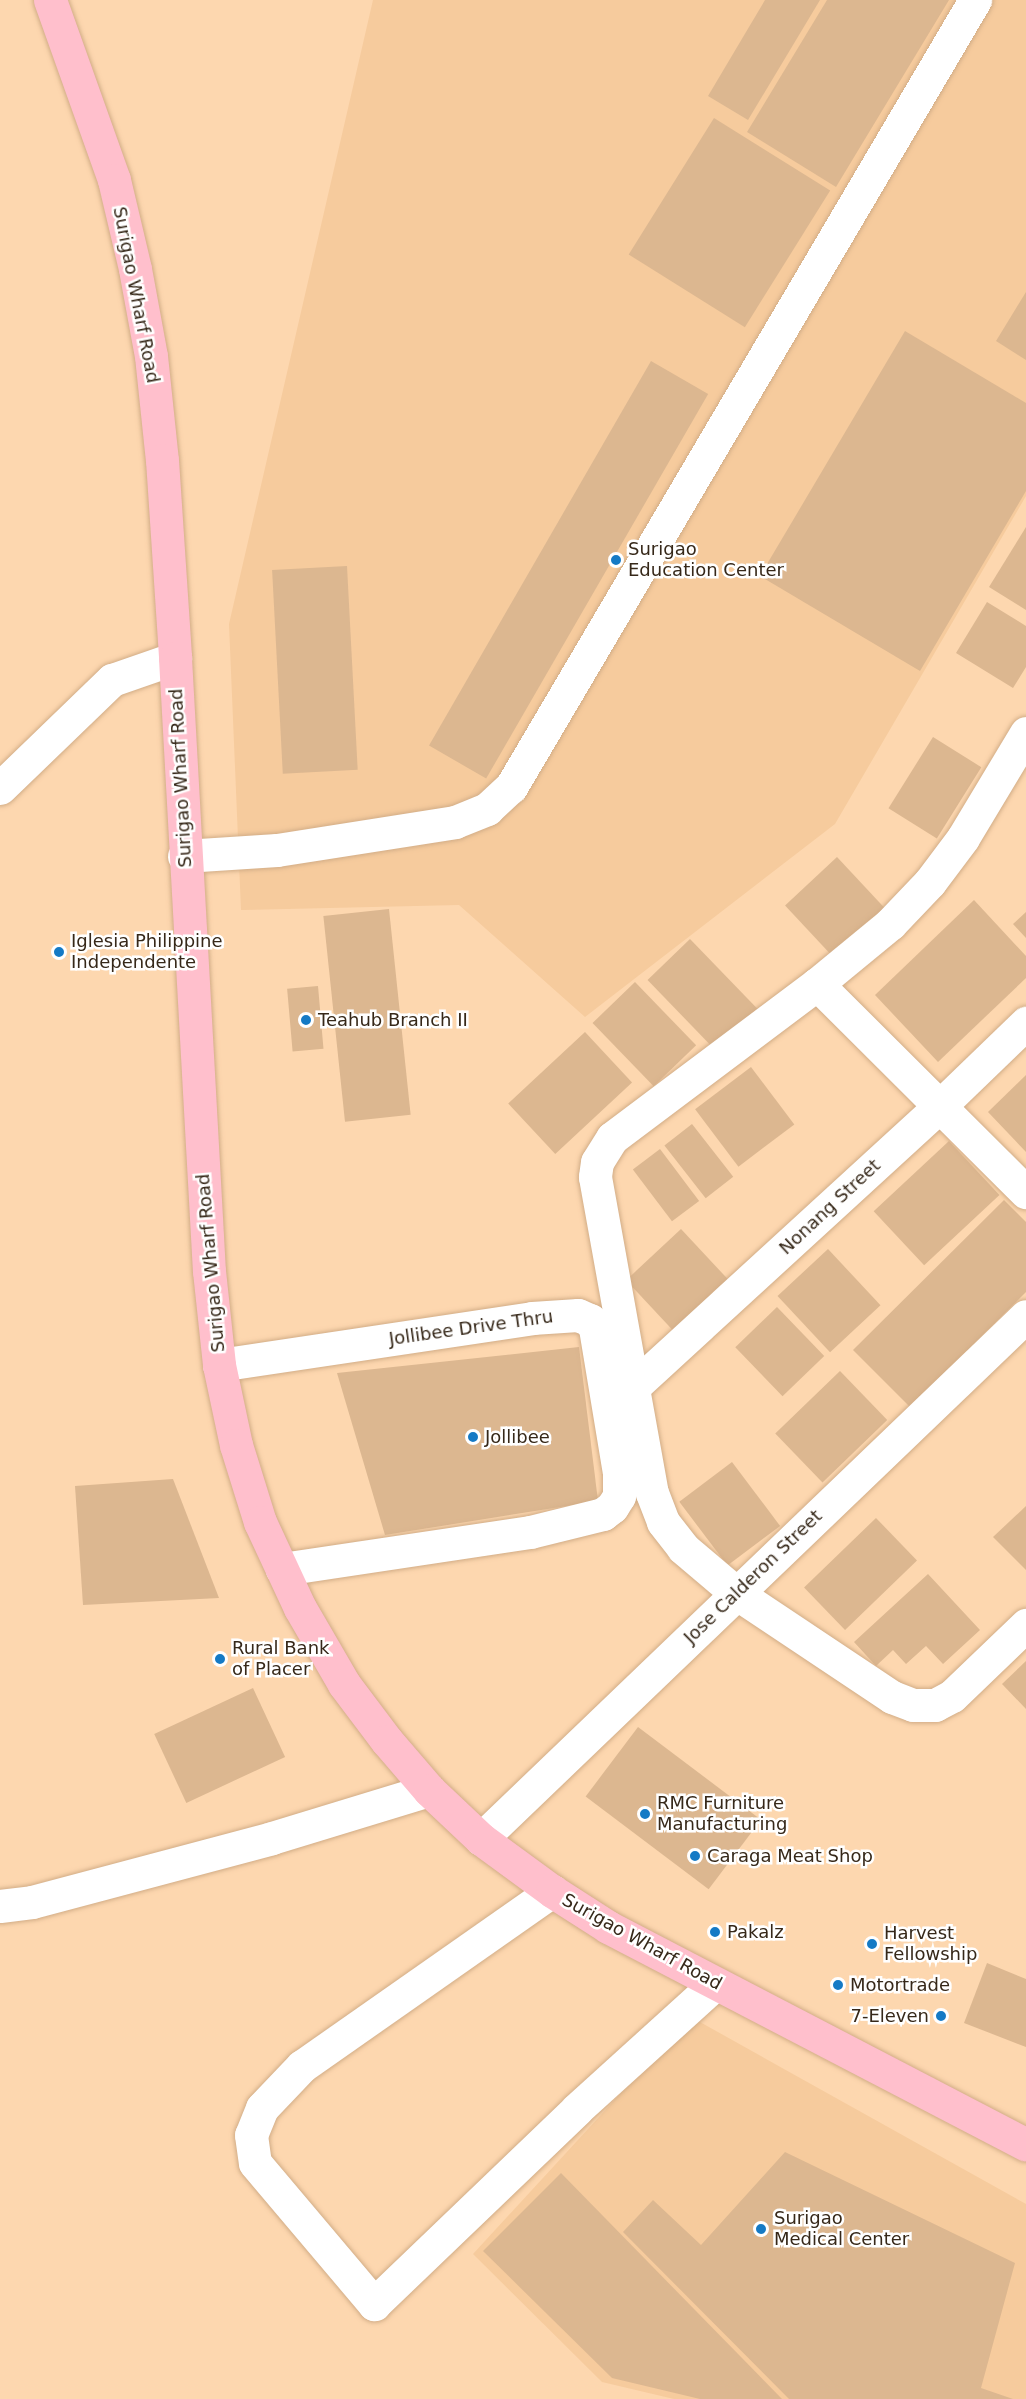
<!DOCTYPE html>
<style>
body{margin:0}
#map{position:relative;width:1026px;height:2399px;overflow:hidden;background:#fdd7af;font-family:"DejaVu Sans",sans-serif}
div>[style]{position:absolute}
.built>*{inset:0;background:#f6cb9d}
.building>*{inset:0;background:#dcb790;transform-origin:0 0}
.roads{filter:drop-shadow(0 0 2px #d2ad87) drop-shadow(0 0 2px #d2ad87)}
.minor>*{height:33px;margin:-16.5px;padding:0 16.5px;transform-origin:16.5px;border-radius:16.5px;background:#fff}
.major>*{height:33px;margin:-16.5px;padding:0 16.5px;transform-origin:16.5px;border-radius:16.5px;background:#ffbfcc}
.dots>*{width:16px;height:16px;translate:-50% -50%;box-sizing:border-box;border:3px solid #fff;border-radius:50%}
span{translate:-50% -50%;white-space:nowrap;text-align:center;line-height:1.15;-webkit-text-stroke:5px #fff;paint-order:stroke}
.street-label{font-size:18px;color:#362819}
.poi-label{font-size:18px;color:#362819}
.left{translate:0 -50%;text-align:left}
.right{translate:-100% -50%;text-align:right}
</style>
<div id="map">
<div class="built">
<div style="clip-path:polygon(373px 0,1026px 0,1026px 496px,835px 824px,585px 1017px,459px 905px,241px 910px,229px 624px)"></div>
<div style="clip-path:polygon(691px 2017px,1026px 2204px,1026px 2399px,674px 2399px,602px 2382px,473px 2254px)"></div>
</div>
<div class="building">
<div style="clip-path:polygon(765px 0,820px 0,748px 120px,708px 96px)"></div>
<div style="clip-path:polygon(827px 0,949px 0,836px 187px,747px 132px)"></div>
<div style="left:714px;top:118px;width:137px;height:161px;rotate:32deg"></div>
<div style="clip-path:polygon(1026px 292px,1026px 360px,996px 341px)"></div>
<div style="clip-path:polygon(905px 331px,1026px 403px,1026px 491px,920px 671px,760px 576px)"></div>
<div style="left:651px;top:361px;width:66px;height:444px;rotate:30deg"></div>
<div style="clip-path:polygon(1026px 527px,1026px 610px,989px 587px)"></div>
<div style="left:347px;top:566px;width:204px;height:75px;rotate:87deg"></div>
<div style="clip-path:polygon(987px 602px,1026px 626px,1026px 667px,1013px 688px,956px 653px)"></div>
<div style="left:933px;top:737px;width:57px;height:84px;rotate:32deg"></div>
<div style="left:837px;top:857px;width:77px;height:71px;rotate:47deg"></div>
<div style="clip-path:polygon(974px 900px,1026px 956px,1026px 978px,938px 1062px,875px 995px)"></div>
<div style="left:389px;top:909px;width:207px;height:66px;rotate:84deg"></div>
<div style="clip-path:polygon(1026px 912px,1026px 938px,1013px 924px)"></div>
<div style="left:690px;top:939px;width:97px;height:59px;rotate:46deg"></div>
<div style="left:635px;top:982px;width:88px;height:59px;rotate:46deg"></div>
<div style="left:318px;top:986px;width:63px;height:31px;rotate:85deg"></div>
<div style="left:585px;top:1032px;width:69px;height:105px;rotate:47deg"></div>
<div style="left:751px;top:1067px;width:72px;height:70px;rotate:53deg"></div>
<div style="clip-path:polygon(1026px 1075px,1026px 1152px,988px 1112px)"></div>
<div style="left:692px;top:1124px;width:67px;height:35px;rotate:52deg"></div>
<div style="left:949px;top:1141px;width:74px;height:103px;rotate:47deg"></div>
<div style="left:660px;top:1149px;width:65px;height:34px;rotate:53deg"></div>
<div style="clip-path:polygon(1004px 1200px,1026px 1222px,1026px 1292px,910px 1407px,853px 1350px)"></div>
<div style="left:681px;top:1229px;width:77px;height:75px;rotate:47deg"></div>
<div style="left:828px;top:1249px;width:77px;height:69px;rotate:47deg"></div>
<div style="left:777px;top:1307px;width:68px;height:58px;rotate:46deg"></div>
<div style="clip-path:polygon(579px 1347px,598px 1501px,385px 1535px,337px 1373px)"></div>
<div style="left:840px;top:1371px;width:68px;height:90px;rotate:46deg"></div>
<div style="left:732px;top:1462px;width:80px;height:66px;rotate:53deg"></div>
<div style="clip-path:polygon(173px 1479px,219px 1598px,83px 1605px,75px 1486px)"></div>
<div style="clip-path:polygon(1026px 1506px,1026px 1570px,993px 1537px)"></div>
<div style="left:876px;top:1518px;width:59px;height:100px;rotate:46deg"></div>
<div style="clip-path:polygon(928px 1574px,980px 1630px,943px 1664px,926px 1646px,906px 1664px,893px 1650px,876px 1666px,854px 1642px)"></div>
<div style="clip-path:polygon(1026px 1661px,1026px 1709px,1002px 1684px)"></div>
<div style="left:253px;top:1688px;width:76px;height:109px;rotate:65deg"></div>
<div style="left:638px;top:1727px;width:154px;height:87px;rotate:37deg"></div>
<div style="clip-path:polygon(987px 1963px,1026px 1979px,1026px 2047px,964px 2023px)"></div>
<div style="clip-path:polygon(785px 2152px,1015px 2263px,981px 2388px,1013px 2399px,789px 2399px,623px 2232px,653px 2200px,701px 2245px)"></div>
<div style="clip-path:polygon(561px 2173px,782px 2399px,700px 2399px,612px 2378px,483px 2251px)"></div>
</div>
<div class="roads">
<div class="minor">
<div style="left:1026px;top:733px;width:122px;rotate:121deg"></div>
<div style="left:963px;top:838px;width:55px;rotate:126.9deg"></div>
<div style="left:930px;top:882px;width:58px;rotate:133.6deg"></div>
<div style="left:890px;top:924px;width:94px;rotate:140.6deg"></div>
<div style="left:817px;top:984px;width:256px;rotate:143.1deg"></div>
<div style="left:612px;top:1138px;width:28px;rotate:122deg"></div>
<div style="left:597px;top:1162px;width:15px;rotate:98deg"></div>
<div style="left:595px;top:1177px;width:321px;rotate:79.8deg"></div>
<div style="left:652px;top:1493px;width:31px;rotate:69deg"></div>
<div style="left:663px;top:1522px;width:33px;rotate:52deg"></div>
<div style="left:683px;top:1548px;width:70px;rotate:40.3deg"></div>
<div style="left:736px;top:1593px;width:187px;rotate:33.7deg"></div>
<div style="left:892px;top:1697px;width:22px;rotate:21deg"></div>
<div style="left:913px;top:1705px;width:22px"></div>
<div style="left:935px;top:1705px;width:19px;rotate:-28deg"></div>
<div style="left:952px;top:1696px;width:103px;rotate:-43.8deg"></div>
<div style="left:0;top:788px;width:156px;rotate:-44deg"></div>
<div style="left:112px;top:680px;width:67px;rotate:-19.2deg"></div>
<div style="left:184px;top:856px;width:93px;rotate:-3.7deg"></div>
<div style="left:277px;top:850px;width:180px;rotate:-8.9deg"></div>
<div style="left:455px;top:822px;width:35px;rotate:-22deg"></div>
<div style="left:487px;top:809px;width:33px;rotate:-43deg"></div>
<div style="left:511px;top:787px;width:914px;rotate:-59.48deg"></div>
<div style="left:817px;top:984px;width:295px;rotate:44.9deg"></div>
<div style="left:219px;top:1365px;width:317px;rotate:-8.5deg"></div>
<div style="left:532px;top:1318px;width:46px;rotate:-3.7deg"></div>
<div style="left:578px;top:1315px;width:13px;rotate:23deg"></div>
<div style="left:590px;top:1320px;width:9px;rotate:58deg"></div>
<div style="left:595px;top:1328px;width:147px;rotate:80.6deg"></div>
<div style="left:619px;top:1473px;width:23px;rotate:90deg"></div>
<div style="left:619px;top:1496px;width:13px;rotate:122deg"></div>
<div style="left:612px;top:1507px;width:11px;rotate:142deg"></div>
<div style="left:603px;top:1514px;width:75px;rotate:166.1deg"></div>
<div style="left:530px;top:1532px;width:251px;rotate:171.5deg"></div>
<div style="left:631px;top:1389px;width:419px;rotate:-42.5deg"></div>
<div style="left:940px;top:1106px;width:120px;rotate:-44deg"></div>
<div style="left:481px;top:1839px;width:755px;rotate:-43.82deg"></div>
<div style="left:552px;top:1891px;width:305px;rotate:145deg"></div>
<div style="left:302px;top:2066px;width:58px;rotate:133.6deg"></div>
<div style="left:262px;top:2108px;width:29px;rotate:112deg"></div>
<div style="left:251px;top:2135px;width:28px;rotate:82deg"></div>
<div style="left:255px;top:2163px;width:185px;rotate:49.8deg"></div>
<div style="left:374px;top:2304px;width:281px;rotate:-43.8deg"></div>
<div style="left:577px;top:2109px;width:186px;rotate:-42.2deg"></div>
<div style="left:0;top:1906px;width:32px;rotate:-7deg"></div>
<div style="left:32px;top:1902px;width:248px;rotate:-14.9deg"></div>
<div style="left:272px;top:1838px;width:164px;rotate:-17deg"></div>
</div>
<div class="major">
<div style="left:50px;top:0;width:191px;rotate:70.4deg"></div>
<div style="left:114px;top:180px;width:91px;rotate:76.7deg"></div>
<div style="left:135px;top:269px;width:88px;rotate:79.6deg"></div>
<div style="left:151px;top:356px;width:105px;rotate:84deg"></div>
<div style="left:162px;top:460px;width:198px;rotate:86.2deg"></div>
<div style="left:175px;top:658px;width:614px;rotate:86.83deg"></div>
<div style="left:209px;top:1271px;width:95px;rotate:83.9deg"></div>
<div style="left:219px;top:1365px;width:82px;rotate:78deg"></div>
<div style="left:236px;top:1445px;width:81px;rotate:72.7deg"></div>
<div style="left:260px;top:1522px;width:95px;rotate:65.1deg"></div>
<div style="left:300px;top:1608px;width:88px;rotate:59.9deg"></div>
<div style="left:344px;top:1684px;width:71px;rotate:53deg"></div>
<div style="left:387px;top:1741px;width:65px;rotate:49.4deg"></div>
<div style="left:429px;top:1790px;width:71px;rotate:43.3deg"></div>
<div style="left:481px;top:1839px;width:88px;rotate:36.2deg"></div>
<div style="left:552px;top:1891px;width:67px;rotate:32.7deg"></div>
<div style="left:608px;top:1927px;width:471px;rotate:27.5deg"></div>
</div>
</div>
<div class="dots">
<div style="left:616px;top:560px;background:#157ac5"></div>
<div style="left:59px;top:952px;background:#157ac5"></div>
<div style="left:306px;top:1020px;background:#157ac5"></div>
<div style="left:473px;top:1437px;background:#157ac5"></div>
<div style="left:220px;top:1659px;background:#157ac5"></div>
<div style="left:645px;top:1814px;background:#157ac5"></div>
<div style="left:695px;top:1856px;background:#157ac5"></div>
<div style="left:715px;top:1932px;background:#157ac5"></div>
<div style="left:872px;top:1944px;background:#157ac5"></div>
<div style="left:838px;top:1985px;background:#157ac5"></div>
<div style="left:941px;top:2016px;background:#157ac5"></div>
<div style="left:761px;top:2229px;background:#157ac5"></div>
</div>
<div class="street-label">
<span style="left:136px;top:295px;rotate:79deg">Surigao Wharf Road</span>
<span style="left:181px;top:778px;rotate:-93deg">Surigao Wharf Road</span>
<span style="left:830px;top:1207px;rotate:-43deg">Nonang Street</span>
<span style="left:211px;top:1263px;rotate:-95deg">Surigao Wharf Road</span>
<span style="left:471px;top:1328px;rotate:-8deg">Jollibee Drive Thru</span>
<span style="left:753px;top:1577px;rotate:-44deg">Jose Calderon Street</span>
<span style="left:642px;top:1942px;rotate:29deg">Surigao Wharf Road</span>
</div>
<div class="poi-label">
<span class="left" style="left:628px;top:560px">Surigao<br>Education Center</span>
<span class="left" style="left:71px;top:952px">Iglesia Philippine<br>Independente</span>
<span class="left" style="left:318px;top:1020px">Teahub Branch II</span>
<span class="left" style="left:485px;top:1437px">Jollibee</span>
<span class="left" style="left:232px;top:1659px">Rural Bank<br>of Placer</span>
<span class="left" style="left:657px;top:1814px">RMC Furniture<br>Manufacturing</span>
<span class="left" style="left:707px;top:1856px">Caraga Meat Shop</span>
<span class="left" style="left:727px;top:1932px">Pakalz</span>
<span class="left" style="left:884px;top:1944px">Harvest<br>Fellowship</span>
<span class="left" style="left:850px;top:1985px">Motortrade</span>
<span class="right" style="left:929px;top:2016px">7-Eleven</span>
<span class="left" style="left:774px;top:2229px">Surigao<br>Medical Center</span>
</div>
</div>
